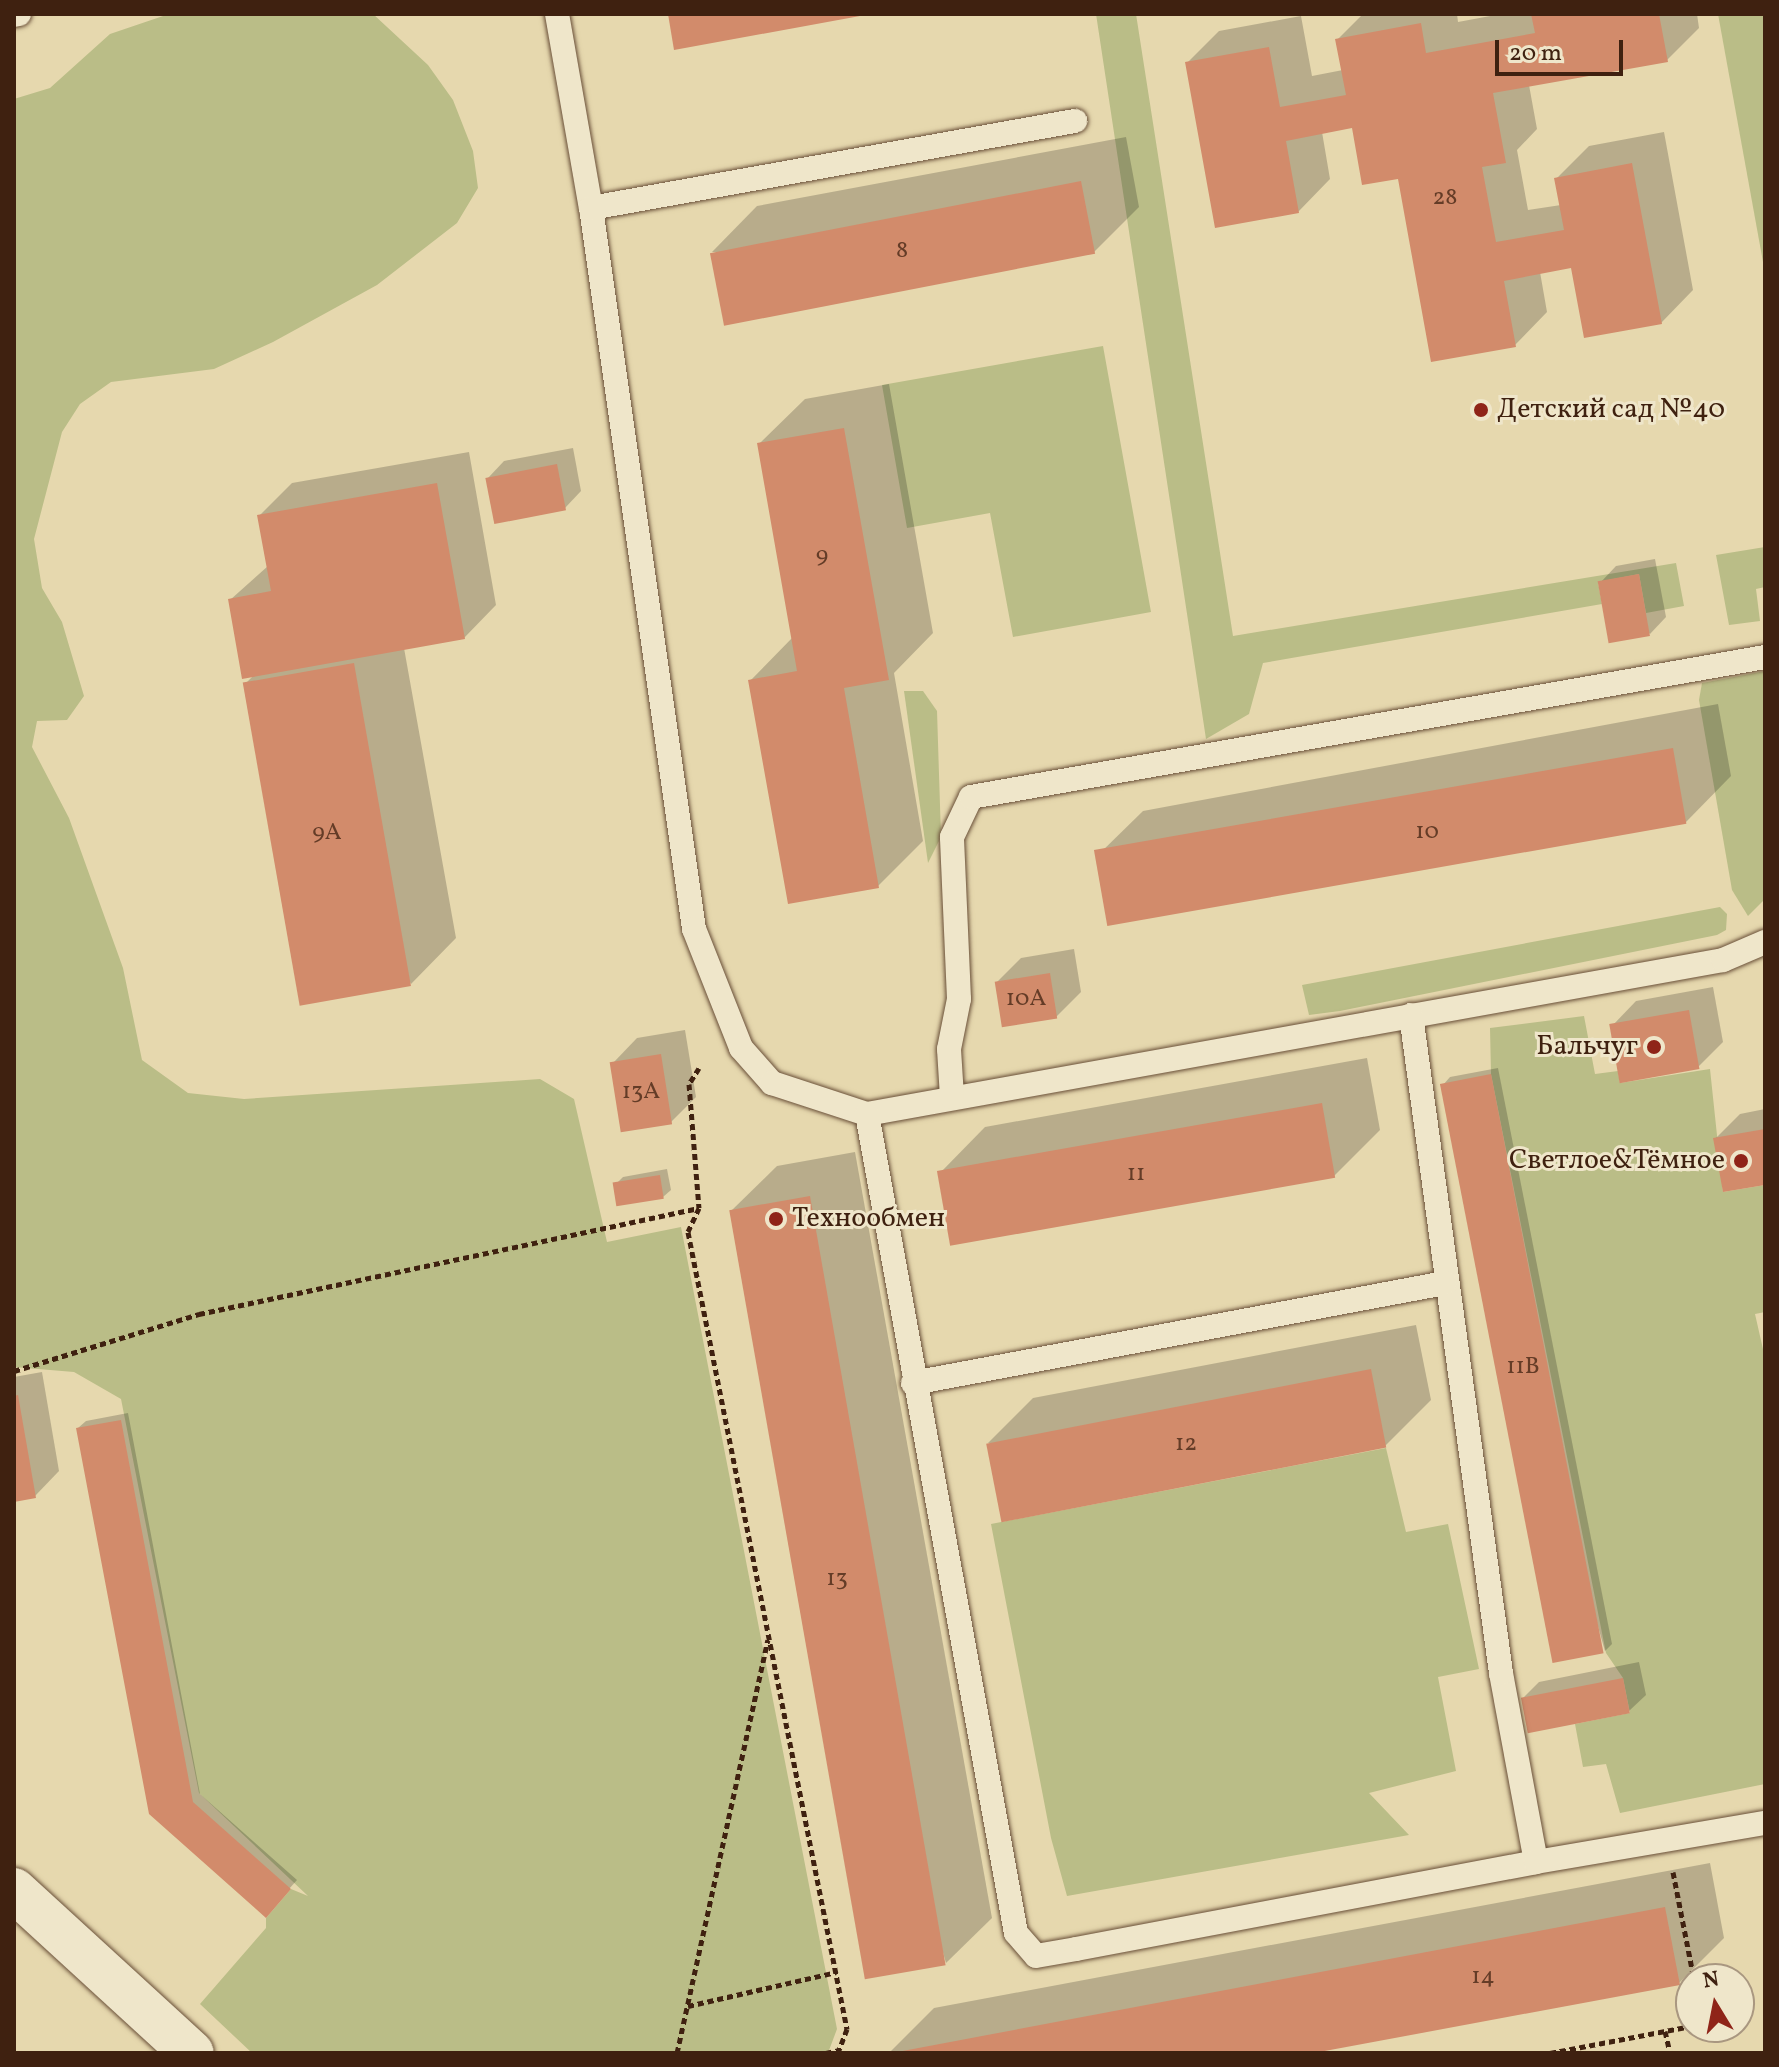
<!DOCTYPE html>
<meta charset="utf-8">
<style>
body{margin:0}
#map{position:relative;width:1779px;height:2067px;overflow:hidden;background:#e6d8ae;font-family:Vollkorn,serif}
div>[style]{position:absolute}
.green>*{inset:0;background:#babd87}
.shadow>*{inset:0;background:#0003}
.building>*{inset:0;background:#d28b6b;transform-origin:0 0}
.path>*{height:5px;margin-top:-2.5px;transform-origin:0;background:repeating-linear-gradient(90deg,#3f2110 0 6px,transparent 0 10px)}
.roads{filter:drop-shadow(0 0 2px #694f38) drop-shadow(0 0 2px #694f38)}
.service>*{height:24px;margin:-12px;padding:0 12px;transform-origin:12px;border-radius:12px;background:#efe6ca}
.minor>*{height:44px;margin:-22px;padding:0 22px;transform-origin:22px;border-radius:22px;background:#efe6ca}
.dots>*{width:22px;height:22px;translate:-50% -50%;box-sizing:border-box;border:4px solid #efe6ca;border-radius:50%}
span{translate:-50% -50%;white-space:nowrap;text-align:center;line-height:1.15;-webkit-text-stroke:6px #efe6ca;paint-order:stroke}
.number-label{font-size:24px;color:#643c27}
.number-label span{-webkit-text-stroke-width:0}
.poi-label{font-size:28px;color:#3f2110}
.left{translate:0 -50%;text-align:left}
.right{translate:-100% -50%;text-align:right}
.frame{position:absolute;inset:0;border:16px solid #3f2110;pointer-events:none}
.north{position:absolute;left:1675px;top:1963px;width:80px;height:80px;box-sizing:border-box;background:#efe6ca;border:2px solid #a99780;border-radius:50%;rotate:350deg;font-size:22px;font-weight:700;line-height:32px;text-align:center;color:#3f2110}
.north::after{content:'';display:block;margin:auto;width:28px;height:36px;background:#8f2418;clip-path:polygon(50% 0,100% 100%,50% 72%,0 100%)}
.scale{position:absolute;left:1495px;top:40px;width:128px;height:36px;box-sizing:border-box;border:4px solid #3f2110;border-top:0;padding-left:10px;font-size:24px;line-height:28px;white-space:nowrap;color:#3f2110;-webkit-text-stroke:6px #efe6ca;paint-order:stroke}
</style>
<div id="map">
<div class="green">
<div style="clip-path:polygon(169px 14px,373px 14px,428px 65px,453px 100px,473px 151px,478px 188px,457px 223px,377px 285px,273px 342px,214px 369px,111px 382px,80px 404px,62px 432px,34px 539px,42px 588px,62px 622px,84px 696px,67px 720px,37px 721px,32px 747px,69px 818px,123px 968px,142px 1060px,188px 1093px,244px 1099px,540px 1079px,574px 1099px,607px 1242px,681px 1227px,837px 2029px,828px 2053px,252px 2053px,200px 2004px,266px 1928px,266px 1918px,291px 1889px,308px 1896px,199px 1793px,121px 1399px,74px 1372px,14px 1367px,14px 99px,50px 88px,110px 34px)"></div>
<div style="clip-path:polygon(1096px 14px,1136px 14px,1233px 636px,1676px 563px,1684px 606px,1646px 613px,1639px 574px,1598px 582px,1602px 604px,1263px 663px,1249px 714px,1206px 739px)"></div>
<div style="clip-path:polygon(1718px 14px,1765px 14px,1765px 273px)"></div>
<div style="clip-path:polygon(1103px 346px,1151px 612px,1013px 637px,990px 513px,907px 528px,882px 385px)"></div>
<div style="clip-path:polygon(1765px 547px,1765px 587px,1756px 589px,1760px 621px,1729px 625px,1716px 555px)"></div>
<div style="clip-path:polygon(1765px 671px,1765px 899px,1748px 916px,1732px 890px,1699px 700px,1702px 683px)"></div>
<div style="clip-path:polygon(904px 691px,923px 691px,937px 711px,941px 837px,928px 863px)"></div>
<div style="clip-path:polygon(1720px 907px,1727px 914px,1726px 930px,1717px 935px,1340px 1011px,1309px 1015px,1302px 985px)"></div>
<div style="clip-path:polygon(1584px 1016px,1595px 1074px,1618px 1071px,1620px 1083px,1710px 1069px,1723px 1192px,1765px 1185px,1765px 1312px,1755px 1314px,1765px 1358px,1765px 1784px,1620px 1813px,1606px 1764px,1583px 1767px,1575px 1724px,1630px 1713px,1623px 1678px,1606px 1653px,1491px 1074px,1490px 1028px)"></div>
<div style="clip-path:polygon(1386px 1448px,1406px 1532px,1448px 1524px,1479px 1669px,1438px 1677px,1456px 1771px,1369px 1793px,1409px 1835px,1067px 1896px,1051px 1838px,991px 1524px)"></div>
</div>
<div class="shadow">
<div style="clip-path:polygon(1363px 14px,1457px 14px,1458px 22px,1501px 14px,1697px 14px,1699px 28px,1667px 60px,1529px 85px,1537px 129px,1517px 150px,1528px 210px,1561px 205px,1556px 179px,1589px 146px,1664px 132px,1693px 290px,1661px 323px,1572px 266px,1540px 272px,1547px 312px,1515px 345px,1399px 176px,1354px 126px,1322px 132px,1330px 179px,1298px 212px,1187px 63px,1219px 31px,1301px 16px,1312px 76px,1343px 70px,1338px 39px)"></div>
<div style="clip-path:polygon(1126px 137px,1139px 207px,1094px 252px,712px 252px,757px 206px)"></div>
<div style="clip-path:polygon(889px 384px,933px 633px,894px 673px,923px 841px,878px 886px,750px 681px,793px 637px,759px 444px,805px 399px)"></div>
<div style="clip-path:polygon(573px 448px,581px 491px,565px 508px,488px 478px,504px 461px)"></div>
<div style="clip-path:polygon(469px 452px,496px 605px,464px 638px,404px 648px,456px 938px,411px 984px,246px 683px,253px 676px,230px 600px,268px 566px,259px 516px,292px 483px)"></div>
<div style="clip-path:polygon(1655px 559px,1666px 617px,1650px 634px,1600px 583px,1616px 566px)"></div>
<div style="clip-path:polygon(1718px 704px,1731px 776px,1686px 822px,1097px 856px,1143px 811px)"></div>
<div style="clip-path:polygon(1074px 949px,1081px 992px,1056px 1017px,997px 982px,1021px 958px)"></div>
<div style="clip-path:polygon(1713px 987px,1723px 1042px,1698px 1067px,1612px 1026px,1636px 1001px)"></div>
<div style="clip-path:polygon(685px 1030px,696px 1097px,671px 1122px,613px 1063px,637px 1038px)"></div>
<div style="clip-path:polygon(1367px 1058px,1380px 1130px,1334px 1176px,940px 1173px,985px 1127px)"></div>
<div style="clip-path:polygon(1498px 1068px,1612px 1644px,1605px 1651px,1443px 1085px,1450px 1077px)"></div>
<div style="clip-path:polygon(1765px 1109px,1765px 1183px,1716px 1138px,1740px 1114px)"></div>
<div style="clip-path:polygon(855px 1152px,992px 1918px,946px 1963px,731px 1211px,777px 1166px)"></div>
<div style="clip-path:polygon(667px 1169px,671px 1190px,663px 1197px,615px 1185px,623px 1177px)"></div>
<div style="clip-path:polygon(1416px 1325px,1431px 1400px,1385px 1446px,988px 1443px,1033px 1398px)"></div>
<div style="clip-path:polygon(42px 1372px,59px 1471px,35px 1496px,14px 1500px,14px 1377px)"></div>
<div style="clip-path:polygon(128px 1413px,200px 1794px,297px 1880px,273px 1907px,151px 1813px,78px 1428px,86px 1421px)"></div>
<div style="clip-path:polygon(1639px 1662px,1646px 1695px,1629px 1711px,1523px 1698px,1539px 1682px)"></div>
<div style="clip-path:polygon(1710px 1863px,1724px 1938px,1679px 1983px,1303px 2053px,889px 2053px,934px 2008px)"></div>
</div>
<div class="building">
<div style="clip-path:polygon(668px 14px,860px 14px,860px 16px,674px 50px)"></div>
<div style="clip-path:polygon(1531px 14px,1659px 14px,1668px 62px,1493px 93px,1506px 163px,1482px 167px,1496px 242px,1564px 230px,1554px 178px,1632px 163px,1662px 324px,1584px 338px,1571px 268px,1504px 281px,1516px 347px,1431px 362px,1398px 179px,1362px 185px,1352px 128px,1286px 141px,1299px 213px,1215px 228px,1185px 62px,1269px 47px,1280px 107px,1346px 95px,1335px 39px,1421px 23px,1426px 53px,1535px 33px)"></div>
<div style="left:1081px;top:181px;width:74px;height:378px;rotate:79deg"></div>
<div style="clip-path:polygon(844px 428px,889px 680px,844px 688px,879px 888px,788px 904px,748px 680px,797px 671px,757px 443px)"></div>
<div style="left:557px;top:464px;width:47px;height:73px;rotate:79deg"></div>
<div style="clip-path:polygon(437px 483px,465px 639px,242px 679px,228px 599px,271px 591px,257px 515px)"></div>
<div style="left:1639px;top:574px;width:63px;height:42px;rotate:80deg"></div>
<div style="left:354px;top:663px;width:328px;height:113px;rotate:80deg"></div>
<div style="left:1673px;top:748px;width:77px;height:588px;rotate:80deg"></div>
<div style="left:1050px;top:973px;width:46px;height:56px;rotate:81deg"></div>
<div style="left:1689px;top:1010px;width:60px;height:81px;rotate:80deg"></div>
<div style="left:661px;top:1054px;width:71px;height:52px;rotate:81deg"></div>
<div style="left:1491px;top:1074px;width:590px;height:52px;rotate:79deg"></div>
<div style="left:1322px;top:1103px;width:76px;height:391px;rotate:80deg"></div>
<div style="clip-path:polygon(1765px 1129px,1765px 1185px,1723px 1192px,1713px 1138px)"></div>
<div style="left:660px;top:1175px;width:24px;height:48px;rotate:81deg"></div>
<div style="left:810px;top:1196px;width:781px;height:82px;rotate:80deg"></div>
<div style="left:1371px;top:1369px;width:80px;height:392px;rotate:79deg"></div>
<div style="clip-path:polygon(18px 1395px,36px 1498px,14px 1502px,14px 1396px)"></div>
<div style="clip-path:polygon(121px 1420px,193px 1802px,291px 1889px,266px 1918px,149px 1814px,76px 1428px)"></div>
<div style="left:1623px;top:1678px;width:36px;height:104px;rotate:79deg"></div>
<div style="clip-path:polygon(1665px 1907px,1680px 1985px,1314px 2053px,892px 2053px)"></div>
</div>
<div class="path">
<div style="left:699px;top:1068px;width:19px;rotate:122deg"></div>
<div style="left:689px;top:1084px;width:124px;rotate:85.4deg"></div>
<div style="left:699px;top:1208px;width:26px;rotate:115deg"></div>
<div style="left:688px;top:1232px;width:813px;rotate:78.72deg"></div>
<div style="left:847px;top:2029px;width:26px;rotate:111deg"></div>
<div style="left:14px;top:1371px;width:194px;rotate:-17.1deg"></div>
<div style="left:199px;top:1314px;width:511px;rotate:-11.97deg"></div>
<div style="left:1673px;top:1872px;width:109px;rotate:78.9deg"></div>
<div style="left:688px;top:2006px;width:152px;rotate:-12.9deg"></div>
<div style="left:1665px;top:2031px;width:23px;rotate:77deg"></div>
<div style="left:677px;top:2053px;width:423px;rotate:-77.6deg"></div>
<div style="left:826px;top:2053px;width:13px;rotate:-13deg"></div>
<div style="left:1550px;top:2053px;width:144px;rotate:-10.8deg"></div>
</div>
<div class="roads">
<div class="service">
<div style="left:557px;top:14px;width:197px;rotate:80.1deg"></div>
<div style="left:591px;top:208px;width:728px;rotate:81.87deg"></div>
<div style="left:694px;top:929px;width:128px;rotate:68.4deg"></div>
<div style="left:741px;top:1048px;width:47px;rotate:48.5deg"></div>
<div style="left:772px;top:1083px;width:100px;rotate:18.1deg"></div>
<div style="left:867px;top:1114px;width:870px;rotate:-10.2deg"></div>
<div style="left:1723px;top:960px;width:46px;rotate:-23.2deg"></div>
<div style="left:14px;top:15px;width:5px;rotate:-11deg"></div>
<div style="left:591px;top:208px;width:492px;rotate:-10.2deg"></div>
<div style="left:952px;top:1097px;width:48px;rotate:-93.6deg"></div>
<div style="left:949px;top:1049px;width:51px;rotate:-78.7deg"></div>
<div style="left:959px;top:999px;width:162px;rotate:-92.5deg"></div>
<div style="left:952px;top:837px;width:44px;rotate:-64.6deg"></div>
<div style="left:971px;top:797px;width:806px;rotate:-10deg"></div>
<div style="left:867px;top:1114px;width:832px;rotate:79.69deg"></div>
<div style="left:1016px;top:1933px;width:30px;rotate:49deg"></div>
<div style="left:1036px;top:1956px;width:41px;rotate:-9.9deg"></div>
<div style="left:1076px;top:1949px;width:468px;rotate:-10.7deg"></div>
<div style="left:1536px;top:1862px;width:192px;rotate:-100.5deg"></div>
<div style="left:1501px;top:1673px;width:664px;rotate:-97.79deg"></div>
<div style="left:913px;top:1383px;width:541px;rotate:-10.65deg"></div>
<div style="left:1536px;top:1862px;width:232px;rotate:-9.7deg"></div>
</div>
<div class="minor">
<div style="left:14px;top:1890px;width:241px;rotate:42.5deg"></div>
</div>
</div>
<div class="dots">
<div style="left:1481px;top:410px;background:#8f2418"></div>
<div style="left:1654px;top:1047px;background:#8f2418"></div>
<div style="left:1741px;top:1161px;background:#8f2418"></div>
<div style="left:776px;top:1219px;background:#8f2418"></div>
</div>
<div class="number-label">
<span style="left:1445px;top:199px">28</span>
<span style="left:902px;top:252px">8</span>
<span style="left:822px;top:557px">9</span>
<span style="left:1427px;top:833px">10</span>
<span style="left:327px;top:834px">9А</span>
<span style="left:1026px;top:1000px">10А</span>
<span style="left:641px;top:1093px">13А</span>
<span style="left:1136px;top:1175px">11</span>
<span style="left:1523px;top:1368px">11В</span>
<span style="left:1186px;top:1445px">12</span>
<span style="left:837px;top:1580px">13</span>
<span style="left:1483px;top:1978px">14</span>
</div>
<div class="poi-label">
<span class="left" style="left:1497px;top:410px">Детский сад №40</span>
<span class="right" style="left:1638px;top:1047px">Бальчуг</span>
<span class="right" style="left:1725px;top:1161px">Светлое&amp;Тёмное</span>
<span class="left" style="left:792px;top:1219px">Технообмен</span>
</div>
<div class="frame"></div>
<div class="north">N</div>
<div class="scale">20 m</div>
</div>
